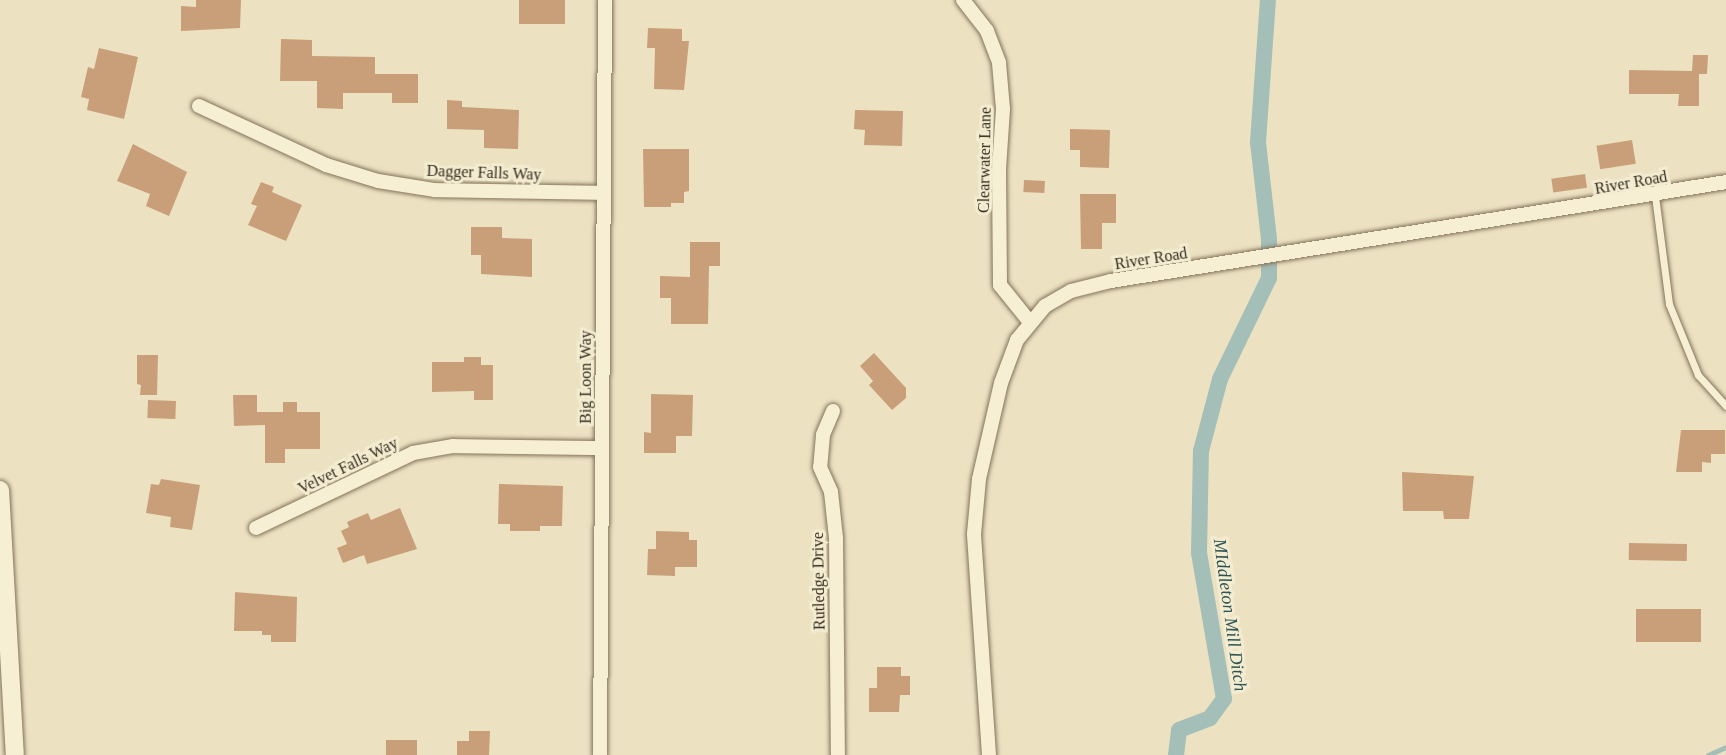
<!DOCTYPE html>
<style>
body{margin:0}
#map{position:relative;width:1726px;height:755px;overflow:hidden;background:#ece2c1;font-family:"Times New Roman",serif}
div>[style]{position:absolute}
.stream>*{height:4.5px;margin:-2.25px;padding:0 2.25px;transform-origin:2.25px;border-radius:2.25px;background:#a4beb8}
.canal>*{height:16px;margin:-8px;padding:0 8px;transform-origin:8px;border-radius:8px;background:#a4beb8}
.building>*{inset:0;background:#c89f79;transform-origin:0 0}
.roads{filter:drop-shadow(0 0 2px #84735a) drop-shadow(0 0 2px #84735a)}
.service>*{height:7px;margin:-3.5px;padding:0 3.5px;transform-origin:3.5px;border-radius:3.5px;background:#f7efd4}
.minor>*{height:14px;margin:-7px;padding:0 7px;transform-origin:7px;border-radius:7px;background:#f7efd4}
.tertiary>*{height:18px;margin:-9px;padding:0 9px;transform-origin:9px;border-radius:9px;background:#f7efd4}
span{translate:-50% -50%;white-space:nowrap;text-align:center;line-height:1.15;-webkit-text-stroke:6px #f3ecd0;paint-order:stroke}
.street-label{font-size:16px;color:#352a1d}
.water-label{font-size:18px;color:#2d5454;font-style:italic}
</style>
<div id="map">
<div class="stream">
<div style="left:1708px;top:755px;width:20px;rotate:-24deg"></div>
</div>
<div class="canal">
<div style="left:1176px;top:755px;width:25px;rotate:-83deg"></div>
<div style="left:1179px;top:730px;width:33px;rotate:-21deg"></div>
<div style="left:1210px;top:718px;width:24px;rotate:-54deg"></div>
<div style="left:1224px;top:699px;width:148px;rotate:-99.7deg"></div>
<div style="left:1199px;top:553px;width:102px;rotate:-88.9deg"></div>
<div style="left:1201px;top:451px;width:74px;rotate:-75.2deg"></div>
<div style="left:1220px;top:379px;width:112px;rotate:-64.1deg"></div>
<div style="left:1269px;top:278px;width:39px;rotate:-90deg"></div>
<div style="left:1269px;top:239px;width:98px;rotate:-96.5deg"></div>
<div style="left:1258px;top:142px;width:142px;rotate:-86deg"></div>
</div>
<div class="building">
<div style="clip-path:polygon(196px 0,241px 0,240px 28px,181px 31px,181px 6px,196px 7px)"></div>
<div style="left:519px;top:0;width:46px;height:24px"></div>
<div style="clip-path:polygon(648px 28px,682px 29px,682px 41px,689px 41px,684px 90px,654px 89px,655px 48px,647px 48px)"></div>
<div style="clip-path:polygon(281px 39px,312px 40px,312px 56px,375px 57px,375px 74px,418px 74px,418px 103px,392px 103px,392px 93px,343px 93px,343px 109px,317px 108px,317px 81px,280px 81px)"></div>
<div style="clip-path:polygon(99px 48px,138px 57px,124px 119px,87px 110px,89px 99px,81px 97px,88px 67px,94px 69px)"></div>
<div style="clip-path:polygon(1693px 55px,1708px 55px,1707px 74px,1699px 74px,1699px 106px,1678px 106px,1679px 94px,1629px 94px,1629px 70px,1692px 71px)"></div>
<div style="clip-path:polygon(447px 100px,462px 101px,462px 107px,519px 110px,518px 149px,484px 148px,484px 130px,447px 129px)"></div>
<div style="clip-path:polygon(855px 110px,903px 111px,902px 146px,864px 145px,865px 130px,854px 129px)"></div>
<div style="clip-path:polygon(1070px 129px,1110px 130px,1109px 168px,1080px 167px,1080px 150px,1070px 150px)"></div>
<div style="left:1632px;top:140px;width:24px;height:36px;rotate:81deg"></div>
<div style="clip-path:polygon(133px 144px,187px 172px,169px 216px,146px 206px,150px 194px,117px 181px)"></div>
<div style="clip-path:polygon(643px 149px,689px 149px,689px 191px,684px 192px,684px 203px,671px 203px,671px 207px,644px 207px)"></div>
<div style="left:1585px;top:174px;width:14px;height:34px;rotate:82deg"></div>
<div style="left:1024px;top:180px;width:21px;height:12px;rotate:3deg"></div>
<div style="clip-path:polygon(261px 182px,274px 187px,272px 192px,302px 205px,286px 241px,248px 225px,257px 206px,251px 204px)"></div>
<div style="clip-path:polygon(1080px 194px,1116px 194px,1116px 223px,1102px 223px,1102px 249px,1081px 249px)"></div>
<div style="clip-path:polygon(471px 227px,502px 227px,502px 238px,532px 239px,532px 277px,481px 274px,481px 255px,471px 255px)"></div>
<div style="clip-path:polygon(690px 242px,720px 242px,720px 266px,709px 266px,708px 324px,671px 324px,671px 298px,660px 298px,660px 276px,690px 277px)"></div>
<div style="clip-path:polygon(874px 353px,906px 388px,906px 398px,892px 410px,869px 385px,873px 381px,860px 366px)"></div>
<div style="clip-path:polygon(137px 355px,158px 355px,157px 395px,140px 395px,141px 385px,137px 384px)"></div>
<div style="clip-path:polygon(464px 357px,481px 357px,481px 365px,493px 365px,493px 400px,474px 400px,474px 391px,432px 392px,432px 362px,464px 362px)"></div>
<div style="clip-path:polygon(651px 394px,693px 395px,692px 436px,676px 436px,676px 453px,644px 453px,644px 432px,651px 433px)"></div>
<div style="clip-path:polygon(233px 395px,257px 395px,257px 412px,283px 412px,283px 402px,297px 402px,297px 412px,320px 412px,320px 449px,285px 449px,285px 463px,265px 463px,265px 425px,234px 426px)"></div>
<div style="left:148px;top:400px;width:28px;height:18px;rotate:2deg"></div>
<div style="clip-path:polygon(1681px 430px,1725px 430px,1725px 454px,1711px 454px,1711px 463px,1702px 462px,1702px 472px,1676px 472px)"></div>
<div style="clip-path:polygon(1402px 472px,1474px 476px,1469px 519px,1444px 519px,1443px 511px,1403px 511px)"></div>
<div style="clip-path:polygon(161px 479px,200px 485px,192px 530px,170px 527px,171px 517px,146px 513px,151px 484px,159px 485px)"></div>
<div style="clip-path:polygon(499px 484px,563px 486px,562px 526px,540px 526px,540px 531px,510px 531px,510px 524px,498px 524px)"></div>
<div style="clip-path:polygon(400px 508px,417px 549px,367px 564px,364px 555px,343px 563px,337px 548px,347px 544px,341px 531px,349px 527px,347px 522px,368px 513px,371px 520px)"></div>
<div style="clip-path:polygon(656px 531px,689px 532px,689px 540px,697px 540px,697px 567px,675px 567px,675px 576px,647px 575px,648px 549px,656px 549px)"></div>
<div style="left:1629px;top:543px;width:58px;height:17px;rotate:1deg"></div>
<div style="clip-path:polygon(235px 592px,297px 597px,296px 642px,271px 642px,271px 635px,262px 635px,262px 631px,234px 631px)"></div>
<div style="left:1636px;top:609px;width:65px;height:33px"></div>
<div style="clip-path:polygon(877px 667px,901px 667px,901px 676px,910px 676px,910px 695px,900px 695px,899px 712px,869px 712px,869px 688px,877px 688px)"></div>
<div style="clip-path:polygon(469px 731px,490px 731px,489px 755px,457px 755px,457px 741px,469px 741px)"></div>
<div style="left:386px;top:740px;width:31px;height:15px"></div>
</div>
<div class="roads">
<div class="service">
<div style="left:1655px;top:196px;width:109px;rotate:82.6deg"></div>
<div style="left:1669px;top:304px;width:77px;rotate:67.8deg"></div>
<div style="left:1698px;top:375px;width:42px;rotate:47.9deg"></div>
</div>
<div class="minor">
<div style="left:963px;top:0;width:39px;rotate:52deg"></div>
<div style="left:987px;top:31px;width:34px;rotate:69deg"></div>
<div style="left:999px;top:63px;width:46px;rotate:85deg"></div>
<div style="left:1003px;top:109px;width:61px;rotate:93.8deg"></div>
<div style="left:999px;top:170px;width:115px;rotate:89.5deg"></div>
<div style="left:1000px;top:285px;width:46px;rotate:51.1deg"></div>
<div style="left:199px;top:106px;width:140px;rotate:24.9deg"></div>
<div style="left:326px;top:165px;width:54px;rotate:17.1deg"></div>
<div style="left:378px;top:181px;width:58px;rotate:9deg"></div>
<div style="left:435px;top:190px;width:168px;rotate:1deg"></div>
<div style="left:833px;top:411px;width:26px;rotate:113deg"></div>
<div style="left:823px;top:435px;width:32px;rotate:95deg"></div>
<div style="left:820px;top:467px;width:27px;rotate:66deg"></div>
<div style="left:831px;top:492px;width:46px;rotate:83.8deg"></div>
<div style="left:836px;top:538px;width:217px;rotate:89.5deg"></div>
<div style="left:256px;top:528px;width:174px;rotate:-25.5deg"></div>
<div style="left:413px;top:453px;width:41px;rotate:-9.9deg"></div>
<div style="left:453px;top:446px;width:149px;rotate:0.8deg"></div>
<div style="left:600px;top:755px;width:755px;rotate:-89.62deg"></div>
<div style="left:989px;top:755px;width:222px;rotate:-93.9deg"></div>
<div style="left:974px;top:534px;width:55px;rotate:-84.8deg"></div>
<div style="left:979px;top:479px;width:98px;rotate:-77.1deg"></div>
<div style="left:1001px;top:383px;width:46px;rotate:-69.6deg"></div>
<div style="left:1017px;top:340px;width:44px;rotate:-50.5deg"></div>
<div style="left:1045px;top:306px;width:30px;rotate:-30deg"></div>
<div style="left:1071px;top:291px;width:41px;rotate:-14deg"></div>
<div style="left:1111px;top:281px;width:623px;rotate:-9.14deg"></div>
</div>
<div class="tertiary">
<div style="left:0;top:490px;width:265px;rotate:86.8deg"></div>
</div>
</div>
<div class="street-label">
<span style="left:985px;top:160px;rotate:-89deg">Clearwater Lane</span>
<span style="left:484px;top:173px;rotate:2deg">Dagger Falls Way</span>
<span style="left:1631px;top:183px;rotate:-10deg">River Road</span>
<span style="left:1151px;top:259px;rotate:-9deg">River Road</span>
<span style="left:586px;top:377px;rotate:-90deg">Big Loon Way</span>
<span style="left:348px;top:466px;rotate:-26deg">Velvet Falls Way</span>
<span style="left:819px;top:581px;rotate:-91deg">Rutledge Drive</span>
</div>
<div class="water-label">
<span style="left:1230px;top:615px;rotate:82deg">MIddleton Mill Ditch</span>
</div>
</div>
